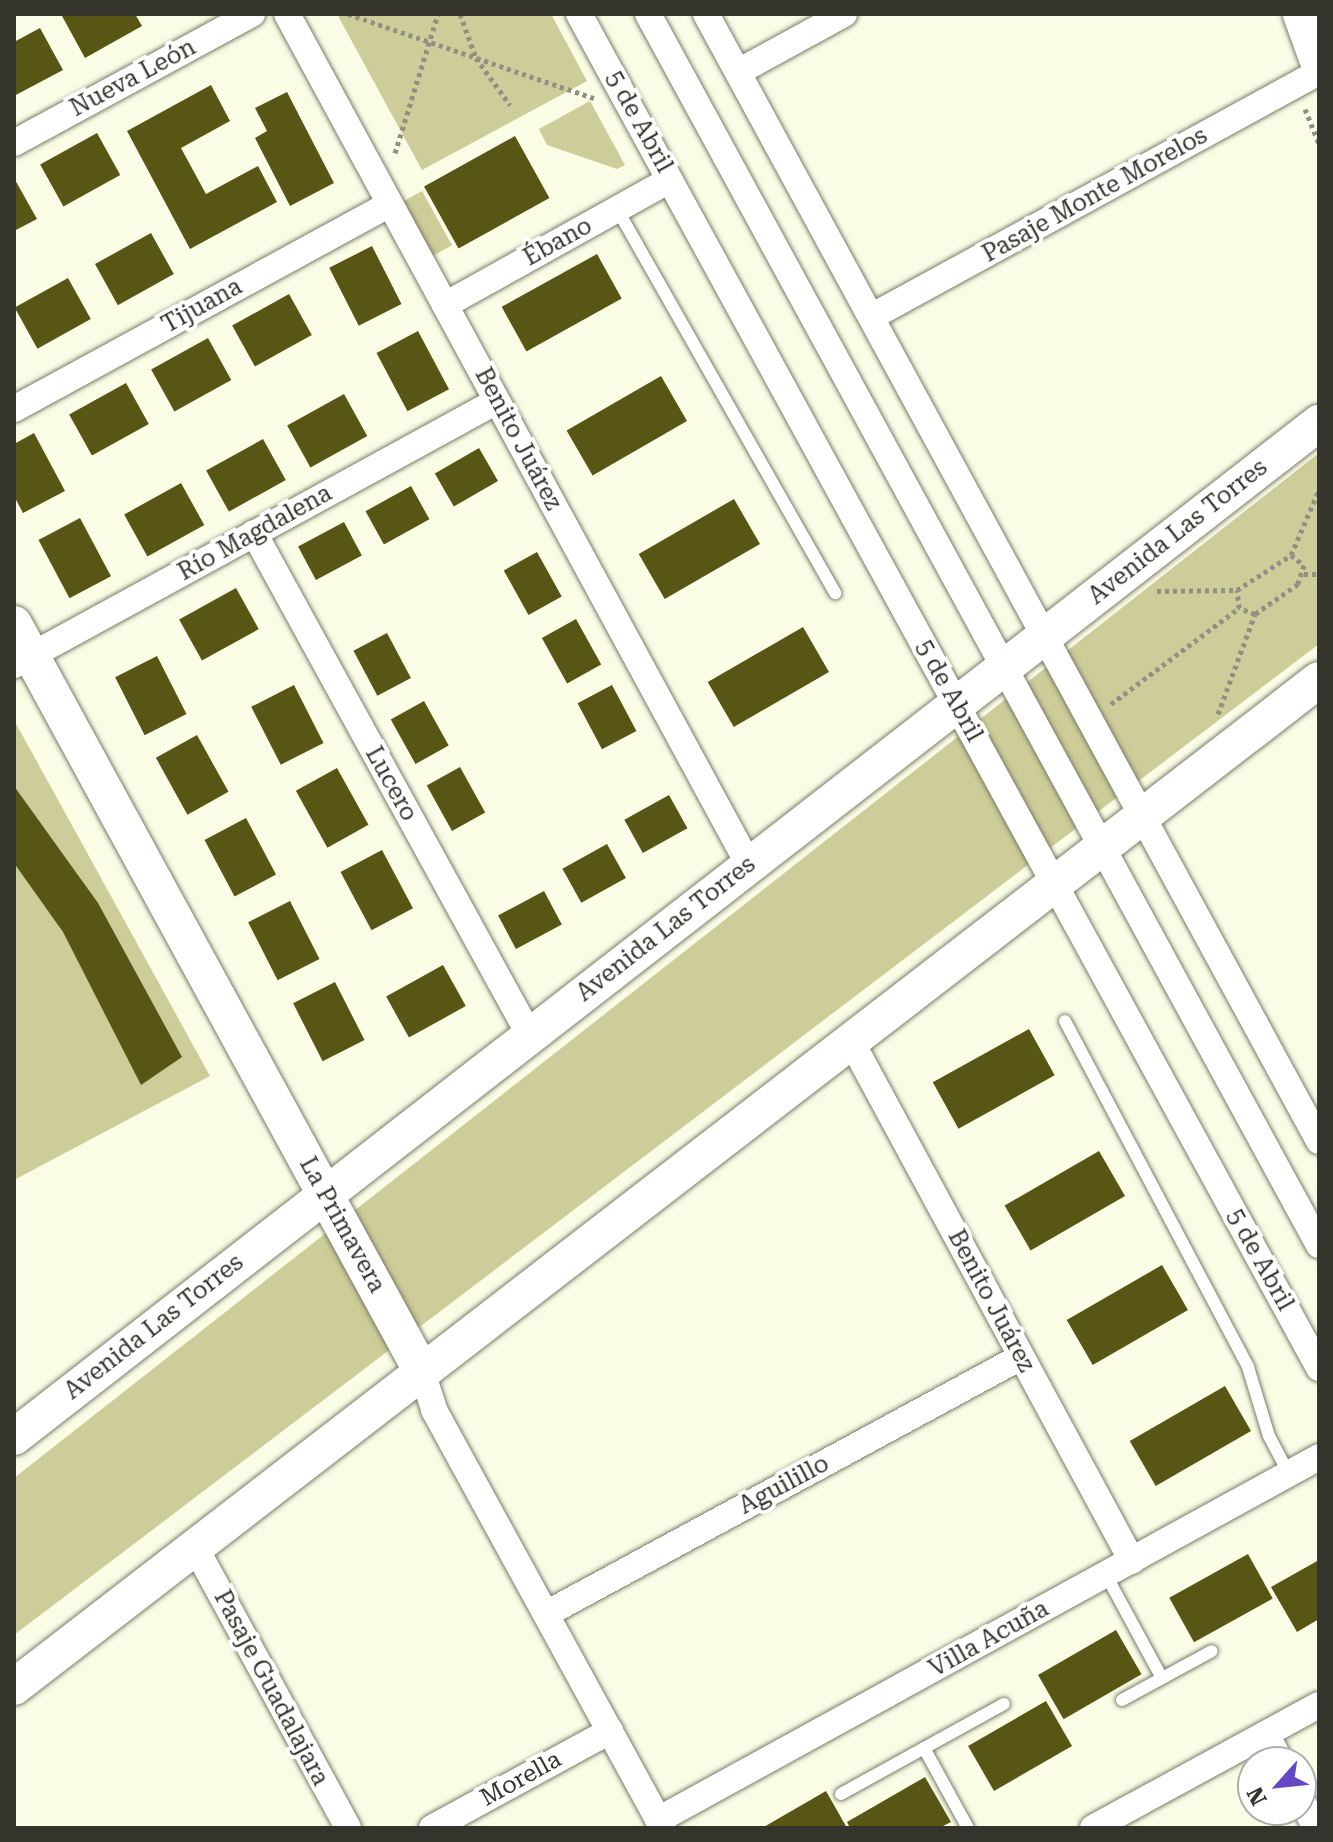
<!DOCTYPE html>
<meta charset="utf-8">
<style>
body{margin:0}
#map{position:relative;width:1333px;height:1842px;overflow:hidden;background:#fbfce6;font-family:"Roboto Serif",serif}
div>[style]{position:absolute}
.green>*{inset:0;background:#cccd98;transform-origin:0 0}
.building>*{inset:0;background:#575614;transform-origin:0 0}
.path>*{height:5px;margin-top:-2.5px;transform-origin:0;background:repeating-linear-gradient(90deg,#909182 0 4px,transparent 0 8px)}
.roads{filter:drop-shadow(0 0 2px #7b7b68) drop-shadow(0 0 2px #7b7b68)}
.lane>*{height:12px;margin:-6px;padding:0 6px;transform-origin:6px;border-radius:6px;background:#fff}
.street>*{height:26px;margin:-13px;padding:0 13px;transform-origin:13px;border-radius:13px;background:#fff}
.secondary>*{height:36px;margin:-18px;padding:0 18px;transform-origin:18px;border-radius:18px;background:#fff}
.primary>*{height:40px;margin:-20px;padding:0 20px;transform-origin:20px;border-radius:20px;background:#fff}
span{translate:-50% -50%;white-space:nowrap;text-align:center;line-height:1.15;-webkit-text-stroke:8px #fff;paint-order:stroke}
.street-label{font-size:24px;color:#34342c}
.frame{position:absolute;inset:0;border:16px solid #34342c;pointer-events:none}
.north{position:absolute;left:1237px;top:1746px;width:80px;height:80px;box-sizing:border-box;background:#fff;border:2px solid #aeaeab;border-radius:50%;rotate:243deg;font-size:22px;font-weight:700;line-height:32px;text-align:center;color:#34342c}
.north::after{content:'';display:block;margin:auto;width:28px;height:36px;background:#6449c2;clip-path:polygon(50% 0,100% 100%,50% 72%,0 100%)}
</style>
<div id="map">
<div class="green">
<div style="clip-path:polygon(337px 14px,551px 14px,587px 81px,422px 170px)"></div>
<div style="clip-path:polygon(590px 101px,625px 165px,617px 169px,547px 145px,539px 129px)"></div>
<div style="left:422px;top:191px;width:62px;height:28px;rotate:61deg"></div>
<div style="clip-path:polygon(1319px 453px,1319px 644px,14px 1635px,14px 1478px)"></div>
<div style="clip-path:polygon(14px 720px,210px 1076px,14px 1180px)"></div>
</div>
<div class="building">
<div style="clip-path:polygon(67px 14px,135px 14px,142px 26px,85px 58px,62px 16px)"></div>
<div style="clip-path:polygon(40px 28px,63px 70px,14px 96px,14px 42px)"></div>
<div style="clip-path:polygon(211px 85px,230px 121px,181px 148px,206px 194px,258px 166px,277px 202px,190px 249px,127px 131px)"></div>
<div style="clip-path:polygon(287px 92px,334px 183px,290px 206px,255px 138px,267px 131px,255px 108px)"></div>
<div style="left:97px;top:133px;width:48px;height:65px;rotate:61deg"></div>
<div style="left:515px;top:136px;width:71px;height:104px;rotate:61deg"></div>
<div style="clip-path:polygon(14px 178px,37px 219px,14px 231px)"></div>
<div style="left:151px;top:233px;width:47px;height:64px;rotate:61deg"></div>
<div style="left:372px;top:246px;width:65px;height:48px;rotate:63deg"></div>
<div style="left:597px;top:254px;width:51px;height:109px;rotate:61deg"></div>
<div style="left:68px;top:278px;width:47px;height:61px;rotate:61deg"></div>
<div style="left:289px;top:294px;width:47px;height:65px;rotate:61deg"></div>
<div style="left:418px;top:331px;width:66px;height:47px;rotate:62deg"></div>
<div style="left:208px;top:338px;width:48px;height:65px;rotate:61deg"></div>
<div style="left:661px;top:376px;width:52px;height:109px;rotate:60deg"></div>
<div style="left:126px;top:383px;width:47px;height:65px;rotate:61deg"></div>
<div style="left:344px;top:394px;width:48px;height:65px;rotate:61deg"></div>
<div style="clip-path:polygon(34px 433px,65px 491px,23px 513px,14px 496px,14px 444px)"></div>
<div style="left:263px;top:439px;width:47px;height:65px;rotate:61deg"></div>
<div style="left:479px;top:448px;width:38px;height:51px;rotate:60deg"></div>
<div style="left:181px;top:483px;width:48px;height:65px;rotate:61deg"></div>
<div style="left:411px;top:486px;width:38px;height:52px;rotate:61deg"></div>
<div style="left:734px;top:499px;width:52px;height:110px;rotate:60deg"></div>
<div style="left:80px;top:518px;width:66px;height:47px;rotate:62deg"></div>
<div style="left:344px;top:522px;width:38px;height:52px;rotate:62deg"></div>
<div style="left:537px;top:552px;width:51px;height:38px;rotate:61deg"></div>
<div style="left:236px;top:588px;width:47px;height:65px;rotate:61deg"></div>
<div style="left:576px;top:619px;width:52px;height:39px;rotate:61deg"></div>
<div style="left:803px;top:627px;width:52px;height:110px;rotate:60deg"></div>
<div style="left:387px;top:633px;width:51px;height:38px;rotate:62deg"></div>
<div style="left:157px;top:656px;width:65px;height:47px;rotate:63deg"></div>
<div style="left:294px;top:685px;width:65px;height:48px;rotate:63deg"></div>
<div style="left:612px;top:685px;width:52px;height:39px;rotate:62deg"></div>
<div style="left:424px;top:701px;width:51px;height:38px;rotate:61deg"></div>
<div style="left:197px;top:735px;width:65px;height:47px;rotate:61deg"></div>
<div style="left:460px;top:767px;width:52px;height:38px;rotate:61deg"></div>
<div style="left:337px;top:768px;width:65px;height:47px;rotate:61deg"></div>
<div style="clip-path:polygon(14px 786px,98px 903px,182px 1057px,141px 1085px,63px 932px,14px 863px)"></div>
<div style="left:669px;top:795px;width:38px;height:51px;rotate:61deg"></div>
<div style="left:246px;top:818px;width:64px;height:47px;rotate:62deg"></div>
<div style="left:607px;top:844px;width:39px;height:51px;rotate:61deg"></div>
<div style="left:382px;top:850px;width:66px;height:47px;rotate:62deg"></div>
<div style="left:544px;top:891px;width:38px;height:52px;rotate:62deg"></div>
<div style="left:290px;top:901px;width:65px;height:47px;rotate:63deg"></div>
<div style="left:443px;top:965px;width:47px;height:65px;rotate:61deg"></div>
<div style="left:335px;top:982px;width:65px;height:47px;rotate:63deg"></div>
<div style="left:1029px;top:1029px;width:53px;height:110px;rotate:61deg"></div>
<div style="left:1099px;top:1151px;width:52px;height:109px;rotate:60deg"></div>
<div style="left:1162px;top:1265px;width:52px;height:110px;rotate:60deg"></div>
<div style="left:1225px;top:1386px;width:52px;height:110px;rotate:60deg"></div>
<div style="left:1248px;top:1554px;width:51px;height:90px;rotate:61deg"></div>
<div style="clip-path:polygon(1319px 1560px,1319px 1619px,1297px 1632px,1271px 1587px)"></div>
<div style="left:1116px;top:1630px;width:51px;height:90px;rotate:60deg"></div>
<div style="left:1046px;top:1701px;width:52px;height:90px;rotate:60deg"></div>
<div style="clip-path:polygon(925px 1777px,951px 1822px,939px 1828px,850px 1828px,847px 1822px)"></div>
<div style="clip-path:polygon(826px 1791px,847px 1828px,762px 1828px)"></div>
</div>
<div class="path">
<div style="left:348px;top:14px;width:260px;rotate:18.9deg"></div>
<div style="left:460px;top:14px;width:47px;rotate:70deg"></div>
<div style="left:476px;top:58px;width:58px;rotate:54.1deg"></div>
<div style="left:1305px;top:109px;width:38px;rotate:68deg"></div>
<div style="left:395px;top:153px;width:145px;rotate:-72.8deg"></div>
<div style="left:1291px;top:555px;width:16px;rotate:38deg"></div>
<div style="left:1304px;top:565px;width:20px;rotate:108deg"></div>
<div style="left:1298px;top:584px;width:52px;rotate:145.1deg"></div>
<div style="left:1255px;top:614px;width:17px;rotate:-159deg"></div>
<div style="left:1239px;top:608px;width:18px;rotate:-96deg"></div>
<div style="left:1237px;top:590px;width:64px;rotate:-32.9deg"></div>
<div style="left:1291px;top:555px;width:71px;rotate:-66.7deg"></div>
<div style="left:1304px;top:574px;width:15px"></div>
<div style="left:1157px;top:591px;width:80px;rotate:-0.7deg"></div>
<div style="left:1111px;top:704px;width:160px;rotate:-36.9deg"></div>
<div style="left:1218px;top:714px;width:107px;rotate:-69.7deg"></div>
</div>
<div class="roads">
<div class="lane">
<div style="left:617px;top:209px;width:442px;rotate:60.4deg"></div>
<div style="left:1065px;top:1021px;width:391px;rotate:62.1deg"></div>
<div style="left:1248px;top:1367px;width:72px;rotate:73.1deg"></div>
<div style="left:1269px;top:1436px;width:43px;rotate:62.2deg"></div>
<div style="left:1106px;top:1575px;width:117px;rotate:61.5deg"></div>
<div style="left:1122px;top:1700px;width:102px;rotate:-28.6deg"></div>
<div style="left:924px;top:1748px;width:91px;rotate:61.2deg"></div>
<div style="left:841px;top:1794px;width:186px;rotate:-28.9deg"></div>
</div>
<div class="street">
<div style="left:287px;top:14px;width:968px;rotate:61.5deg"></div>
<div style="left:579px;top:14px;width:1543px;rotate:61.34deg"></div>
<div style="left:648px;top:14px;width:1402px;rotate:61.41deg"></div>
<div style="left:706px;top:14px;width:1283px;rotate:61.46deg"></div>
<div style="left:738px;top:72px;width:121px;rotate:-28.7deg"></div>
<div style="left:14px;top:143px;width:271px;rotate:-28.5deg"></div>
<div style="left:445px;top:305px;width:257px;rotate:-29.1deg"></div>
<div style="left:871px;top:317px;width:511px;rotate:-28.67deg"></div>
<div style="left:14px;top:409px;width:428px;rotate:-28.6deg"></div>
<div style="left:254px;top:533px;width:572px;rotate:61.24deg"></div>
<div style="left:14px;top:665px;width:550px;rotate:-28.66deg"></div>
<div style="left:851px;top:1041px;width:591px;rotate:61.61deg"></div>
<div style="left:422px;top:1372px;width:40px;rotate:72deg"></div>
<div style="left:434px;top:1410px;width:477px;rotate:61.3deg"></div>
<div style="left:195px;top:1547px;width:320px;rotate:61.4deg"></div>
<div style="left:546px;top:1614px;width:540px;rotate:-28.42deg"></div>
<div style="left:1266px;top:1734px;width:32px;rotate:62deg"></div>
<div style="left:1301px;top:1799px;width:33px;rotate:63deg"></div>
<div style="left:658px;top:1820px;width:754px;rotate:-28.77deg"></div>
<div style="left:432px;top:1828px;width:203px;rotate:-28.6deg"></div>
<div style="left:1093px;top:1828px;width:257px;rotate:-28.6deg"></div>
</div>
<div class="secondary">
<div style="left:14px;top:624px;width:852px;rotate:61.39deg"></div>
<div style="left:14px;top:1437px;width:1653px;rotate:-37.85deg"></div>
<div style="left:14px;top:1687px;width:1648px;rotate:-37.66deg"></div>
</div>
<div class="primary">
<div style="left:1303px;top:14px;width:47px;rotate:70deg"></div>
</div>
</div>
<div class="street-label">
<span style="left:133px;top:78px;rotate:-28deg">Nueva León</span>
<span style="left:639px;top:122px;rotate:61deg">5 de Abril</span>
<span style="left:1095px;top:195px;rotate:-29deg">Pasaje Monte Morelos</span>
<span style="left:558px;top:242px;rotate:-29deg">Ébano</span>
<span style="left:202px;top:306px;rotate:-29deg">Tijuana</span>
<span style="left:518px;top:439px;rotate:62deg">Benito Juárez</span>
<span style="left:1178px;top:532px;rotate:-38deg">Avenida Las Torres</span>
<span style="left:255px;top:533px;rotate:-29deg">Río Magdalena</span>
<span style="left:949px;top:691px;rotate:61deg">5 de Abril</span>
<span style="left:391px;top:784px;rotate:61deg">Lucero</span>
<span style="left:666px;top:929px;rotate:-38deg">Avenida Las Torres</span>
<span style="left:342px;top:1225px;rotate:61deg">La Primavera</span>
<span style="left:1260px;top:1260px;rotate:61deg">5 de Abril</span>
<span style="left:991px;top:1301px;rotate:62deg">Benito Juárez</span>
<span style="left:154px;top:1327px;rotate:-38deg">Avenida Las Torres</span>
<span style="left:784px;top:1485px;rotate:-28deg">Aguilillo</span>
<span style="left:989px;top:1639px;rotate:-29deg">Villa Acuña</span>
<span style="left:271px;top:1688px;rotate:62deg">Pasaje Guadalajara</span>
<span style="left:521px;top:1779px;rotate:-29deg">Morella</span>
</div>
<div class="frame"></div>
<div class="north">N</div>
</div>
